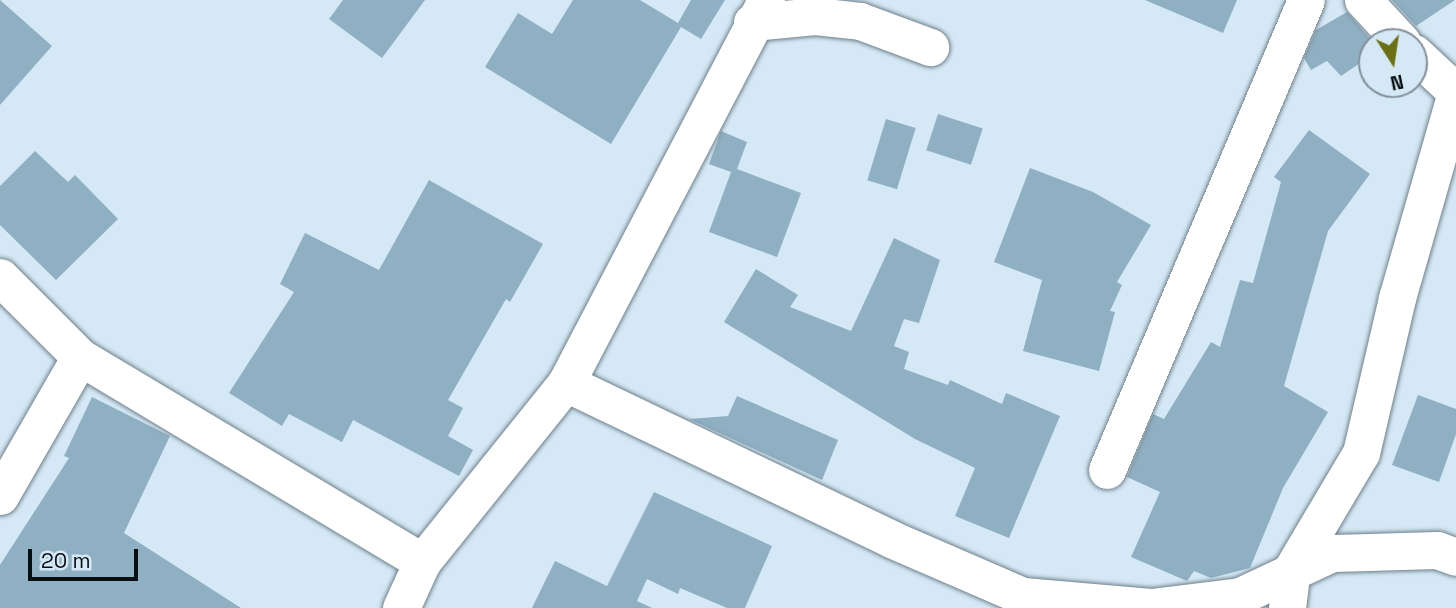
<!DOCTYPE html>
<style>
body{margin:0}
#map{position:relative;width:1456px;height:608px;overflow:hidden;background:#d5e8f5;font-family:"Space Grotesk",sans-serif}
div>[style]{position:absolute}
.building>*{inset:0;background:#8fafc2;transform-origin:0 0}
.roads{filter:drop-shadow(0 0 2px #6e808b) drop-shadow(0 0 2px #6e808b)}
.minor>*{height:37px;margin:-18.5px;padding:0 18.5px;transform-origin:18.5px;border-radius:18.5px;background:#fff}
span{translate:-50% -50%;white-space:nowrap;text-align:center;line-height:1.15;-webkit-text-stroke:6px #d5e8f5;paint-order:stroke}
.north{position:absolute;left:1358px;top:28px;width:70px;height:70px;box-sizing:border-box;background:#d5e8f5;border:2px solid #83909a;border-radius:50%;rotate:168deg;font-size:19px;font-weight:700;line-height:28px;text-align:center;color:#070d11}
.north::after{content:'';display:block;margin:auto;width:24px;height:32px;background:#6c7015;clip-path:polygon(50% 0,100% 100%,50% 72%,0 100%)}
.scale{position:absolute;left:28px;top:549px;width:110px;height:32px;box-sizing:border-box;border:4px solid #070d11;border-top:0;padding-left:9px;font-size:21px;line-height:24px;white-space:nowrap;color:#070d11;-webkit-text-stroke:5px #d5e8f5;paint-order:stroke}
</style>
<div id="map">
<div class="building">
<div style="clip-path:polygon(0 0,52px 46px,0 105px)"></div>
<div style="clip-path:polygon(343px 0,425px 0,382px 58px,329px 19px)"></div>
<div style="clip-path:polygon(573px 0,640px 0,678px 23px,691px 0,725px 0,701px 39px,681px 27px,611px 144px,485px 67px,518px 13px,552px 34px)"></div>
<div style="clip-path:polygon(1145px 0,1237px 0,1223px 33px)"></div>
<div style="clip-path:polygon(1392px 0,1455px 0,1416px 26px)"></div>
<div style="clip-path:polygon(1347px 12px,1373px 42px,1372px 55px,1341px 76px,1327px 61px,1311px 70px,1304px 58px,1316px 30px)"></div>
<div style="left:938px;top:114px;width:47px;height:38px;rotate:18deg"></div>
<div style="left:886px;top:119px;width:31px;height:64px;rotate:17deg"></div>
<div style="clip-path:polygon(1309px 130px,1370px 174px,1328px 231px,1284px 386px,1328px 412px,1283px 488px,1250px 568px,1211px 578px,1194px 571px,1187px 581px,1131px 557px,1160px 492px,1127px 477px,1153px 414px,1164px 419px,1211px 342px,1220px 347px,1240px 280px,1253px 283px,1281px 182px,1274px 177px)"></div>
<div style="clip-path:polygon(721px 131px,747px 142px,737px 169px,801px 193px,777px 257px,709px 232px,731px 172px,709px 164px)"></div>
<div style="clip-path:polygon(35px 151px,68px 182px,75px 175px,118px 219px,56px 280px,0 225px,0 186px)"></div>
<div style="clip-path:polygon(1030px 168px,1093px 192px,1151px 225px,1117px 282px,1122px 285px,1110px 311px,1115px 312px,1099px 371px,1023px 351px,1042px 280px,994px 262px)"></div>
<div style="clip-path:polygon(429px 180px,543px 244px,510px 302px,506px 299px,448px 400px,463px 408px,448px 436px,473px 450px,459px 476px,353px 420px,342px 442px,289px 414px,282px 426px,229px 393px,294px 292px,280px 284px,305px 233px,379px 270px)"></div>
<div style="clip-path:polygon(894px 238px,940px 260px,919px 323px,904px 319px,894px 346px,909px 352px,904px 369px,948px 385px,950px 380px,1002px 404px,1006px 393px,1060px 416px,1009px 538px,955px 516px,975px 468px,915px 439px,724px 322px,756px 269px,798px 295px,790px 307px,851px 331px)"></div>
<div style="clip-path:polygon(1418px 395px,1456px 409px,1456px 434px,1439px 482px,1392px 465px)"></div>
<div style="clip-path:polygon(737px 396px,838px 440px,822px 480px,689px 419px,728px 416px)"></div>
<div style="clip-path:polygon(92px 397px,170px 436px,124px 533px,241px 608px,0 608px,0 565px,69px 458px,64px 456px)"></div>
<div style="clip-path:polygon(654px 492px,772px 546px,745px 608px,727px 608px,680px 588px,678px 594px,647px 579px,637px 601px,652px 608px,532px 608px,555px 561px,607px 586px)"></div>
</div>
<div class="roads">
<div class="minor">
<div style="left:1363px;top:0;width:57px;rotate:47.1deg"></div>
<div style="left:752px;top:22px;width:63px;rotate:-5.4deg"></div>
<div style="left:815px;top:16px;width:45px;rotate:6.3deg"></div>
<div style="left:860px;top:21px;width:75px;rotate:20.4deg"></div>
<div style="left:1414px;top:53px;width:57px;rotate:42.9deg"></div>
<div style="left:0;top:277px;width:113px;rotate:45deg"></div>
<div style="left:80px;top:357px;width:399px;rotate:30.9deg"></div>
<div style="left:566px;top:383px;width:361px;rotate:25.6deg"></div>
<div style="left:891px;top:539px;width:144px;rotate:23.4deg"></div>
<div style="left:1023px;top:596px;width:128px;rotate:4.9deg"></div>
<div style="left:1151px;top:607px;width:90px;rotate:-7deg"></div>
<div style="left:1240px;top:596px;width:102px;rotate:-25.1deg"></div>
<div style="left:1332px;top:553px;width:105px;rotate:-1.6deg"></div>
<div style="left:1437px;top:550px;width:20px;rotate:20deg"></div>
<div style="left:1107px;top:470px;width:510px;rotate:-67.05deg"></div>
<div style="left:0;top:496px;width:160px;rotate:-60.1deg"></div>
<div style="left:401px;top:608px;width:51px;rotate:-65.5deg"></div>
<div style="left:422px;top:562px;width:230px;rotate:-51.2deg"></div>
<div style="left:566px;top:383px;width:432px;rotate:-62.4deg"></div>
<div style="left:1287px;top:608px;width:39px;rotate:-83deg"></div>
<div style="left:1292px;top:569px;width:135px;rotate:-59.3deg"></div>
<div style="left:1361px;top:453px;width:159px;rotate:-76.9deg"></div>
<div style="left:1397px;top:298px;width:214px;rotate:-74deg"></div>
</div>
</div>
<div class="north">N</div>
<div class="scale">20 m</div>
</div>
